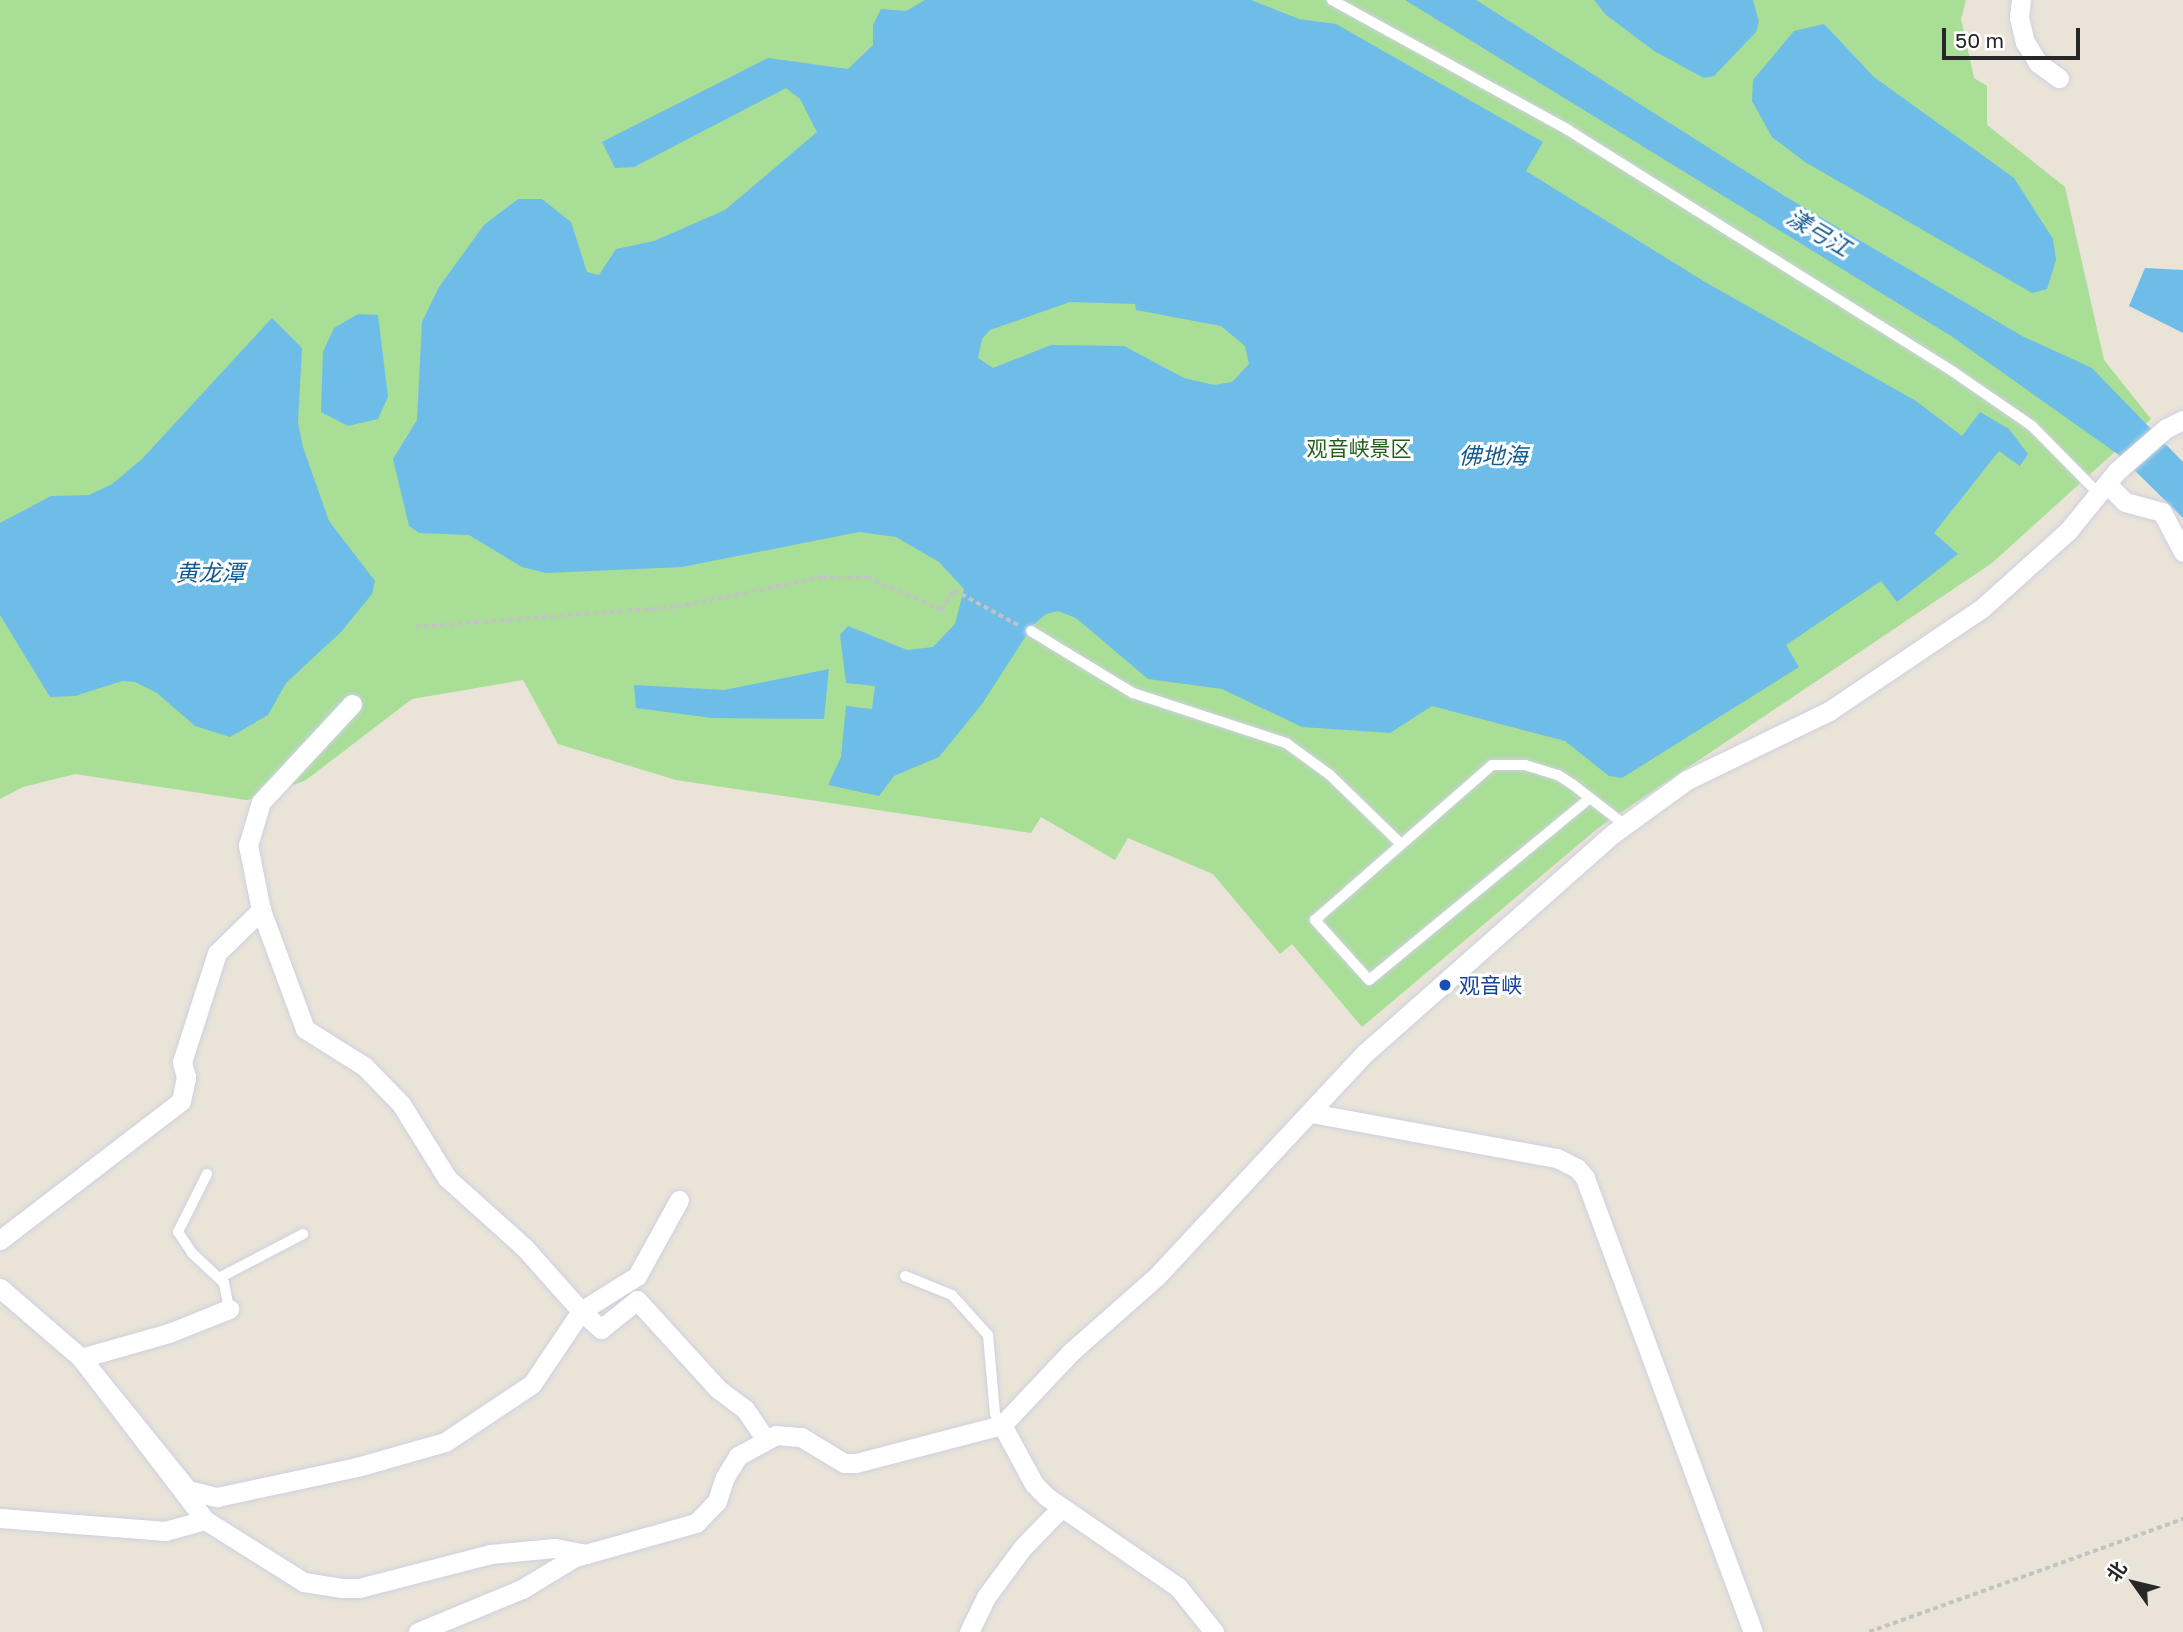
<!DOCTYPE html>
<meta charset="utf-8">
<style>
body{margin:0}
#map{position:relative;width:2183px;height:1632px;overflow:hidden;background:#e9e3d8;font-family:"Golos Text","Noto Sans SC",sans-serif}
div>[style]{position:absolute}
.green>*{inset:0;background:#a8de96}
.water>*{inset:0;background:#6ebde9}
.path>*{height:3.5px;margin-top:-1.75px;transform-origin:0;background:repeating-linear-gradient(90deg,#c3c3c3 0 5px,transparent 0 8.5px)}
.roads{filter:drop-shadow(0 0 2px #ced0e0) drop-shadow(0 0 2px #ced0e0)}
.lane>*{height:10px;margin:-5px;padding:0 5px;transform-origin:5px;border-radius:5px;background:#fff}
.street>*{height:19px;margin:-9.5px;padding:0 9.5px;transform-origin:9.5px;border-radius:9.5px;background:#fff}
.dots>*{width:19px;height:19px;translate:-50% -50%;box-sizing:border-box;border:4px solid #fff;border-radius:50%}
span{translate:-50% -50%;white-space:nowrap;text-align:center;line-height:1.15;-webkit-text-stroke:6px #fff;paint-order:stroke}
.park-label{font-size:21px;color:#235f1b}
.transit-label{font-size:21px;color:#164399}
.left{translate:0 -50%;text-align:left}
.water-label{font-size:23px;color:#12598f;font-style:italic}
.north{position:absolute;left:2099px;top:1548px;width:70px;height:70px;-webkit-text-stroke:5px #fff;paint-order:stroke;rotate:304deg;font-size:19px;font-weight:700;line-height:28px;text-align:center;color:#272727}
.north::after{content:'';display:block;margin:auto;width:24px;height:32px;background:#272727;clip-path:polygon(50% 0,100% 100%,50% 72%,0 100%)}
.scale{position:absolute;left:1942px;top:28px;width:138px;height:32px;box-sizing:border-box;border:4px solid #272727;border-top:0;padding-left:9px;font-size:21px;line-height:24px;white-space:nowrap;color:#272727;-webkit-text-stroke:5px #fff;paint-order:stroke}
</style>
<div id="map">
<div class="green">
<div style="clip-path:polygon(0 0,1966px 0,1961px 19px,1974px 78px,1987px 86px,1987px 125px,2065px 187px,2104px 360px,2151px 419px,1992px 563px,1598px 828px,1362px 1027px,1292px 944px,1280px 954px,1213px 874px,1128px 838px,1115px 860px,1041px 817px,1031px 833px,676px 780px,558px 744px,523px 680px,412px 699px,306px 780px,259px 798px,246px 800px,75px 774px,23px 787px,0 799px)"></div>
</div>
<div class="water">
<div style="clip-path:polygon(evenodd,925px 0,1251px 0,1299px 19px,1336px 24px,1543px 142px,1526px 171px,1705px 282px,1916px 401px,1962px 436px,1980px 412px,2009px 429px,2028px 454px,2020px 466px,1999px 451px,1934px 533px,1958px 554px,1897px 602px,1881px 581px,1786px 645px,1799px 667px,1622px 778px,1609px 776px,1565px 741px,1432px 706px,1390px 733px,1302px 727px,1222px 689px,1148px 679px,1076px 618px,1058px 611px,1046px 614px,1033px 625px,982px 704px,939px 757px,894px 776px,879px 796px,828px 785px,841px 757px,846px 706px,872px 709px,875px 686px,846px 683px,840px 635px,848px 626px,907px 650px,933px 647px,955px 624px,964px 589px,939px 562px,896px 537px,859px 532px,682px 567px,546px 573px,522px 567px,469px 535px,419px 533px,409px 526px,393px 459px,417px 420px,422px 322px,439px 287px,484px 225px,518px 199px,542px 199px,571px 222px,587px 272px,599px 275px,616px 249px,654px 241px,725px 210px,817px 132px,800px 99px,786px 88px,634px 167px,615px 168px,602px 142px,768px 58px,848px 69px,873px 45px,873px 25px,881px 9px,906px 11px,925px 0,1070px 302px,1135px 304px,1136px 310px,1221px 326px,1245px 346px,1249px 364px,1232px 382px,1214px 385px,1184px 378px,1124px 346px,1051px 345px,993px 368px,978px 358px,982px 339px,990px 330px,1070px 302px)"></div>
<div style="clip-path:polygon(1405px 0,1476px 0,1788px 198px,2022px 336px,2092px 368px,2183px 462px,2183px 518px,2119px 455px,1951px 336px)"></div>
<div style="clip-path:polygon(1594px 0,1753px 0,1759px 22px,1756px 32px,1714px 76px,1704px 78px,1654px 51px,1606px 15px)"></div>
<div style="clip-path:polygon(1824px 24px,1874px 77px,2014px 178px,2053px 239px,2056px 260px,2047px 289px,2032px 293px,1805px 162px,1772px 137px,1752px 101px,1753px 80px,1794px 31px)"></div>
<div style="clip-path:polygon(2145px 268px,2183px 270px,2183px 333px,2129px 306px)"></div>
<div style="clip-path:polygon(358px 314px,378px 315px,388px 397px,378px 419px,348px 426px,321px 412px,323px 352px,334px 328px)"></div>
<div style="clip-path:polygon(272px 318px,302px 348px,298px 423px,303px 447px,329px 521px,375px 581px,372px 594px,341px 632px,286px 683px,268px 715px,230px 737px,195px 726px,157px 693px,135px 682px,122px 681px,75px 696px,50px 697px,0 615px,0 523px,51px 496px,89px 495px,112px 484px,142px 459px)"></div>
<div style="clip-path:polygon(829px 669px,824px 719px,712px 718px,636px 708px,634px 685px,724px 690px)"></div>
</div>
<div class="path">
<div style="left:415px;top:627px;width:262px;rotate:-4.4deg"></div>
<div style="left:676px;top:607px;width:149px;rotate:-11.6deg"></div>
<div style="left:822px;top:577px;width:45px"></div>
<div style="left:867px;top:577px;width:81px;rotate:24deg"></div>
<div style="left:941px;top:610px;width:24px;rotate:-57deg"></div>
<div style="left:954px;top:590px;width:75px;rotate:28.6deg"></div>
<div style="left:1869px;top:1632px;width:334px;rotate:-19.8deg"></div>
</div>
<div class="roads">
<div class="lane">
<div style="left:1332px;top:0;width:269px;rotate:28.8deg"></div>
<div style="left:1568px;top:130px;width:453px;rotate:32.1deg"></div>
<div style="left:1952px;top:371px;width:97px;rotate:34.5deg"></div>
<div style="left:2032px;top:426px;width:95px;rotate:45.4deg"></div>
<div style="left:1031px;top:631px;width:119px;rotate:31.3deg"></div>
<div style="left:1133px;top:693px;width:161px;rotate:18.1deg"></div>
<div style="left:1286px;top:743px;width:54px;rotate:36deg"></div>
<div style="left:1330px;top:775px;width:98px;rotate:44.2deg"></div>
<div style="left:1590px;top:798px;width:286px;rotate:140.5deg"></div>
<div style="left:1369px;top:980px;width:81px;rotate:-132deg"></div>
<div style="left:1315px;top:920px;width:235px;rotate:-41.2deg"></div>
<div style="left:1492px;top:765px;width:33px"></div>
<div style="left:1525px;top:765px;width:34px;rotate:17deg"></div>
<div style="left:1558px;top:775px;width:17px;rotate:33deg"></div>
<div style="left:1572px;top:784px;width:67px;rotate:37.7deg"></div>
<div style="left:207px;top:1174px;width:65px;rotate:116.6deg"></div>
<div style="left:178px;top:1232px;width:25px;rotate:56deg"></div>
<div style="left:192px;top:1253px;width:44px;rotate:43.2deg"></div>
<div style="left:224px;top:1283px;width:26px;rotate:79deg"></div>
<div style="left:905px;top:1276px;width:51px;rotate:22deg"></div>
<div style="left:952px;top:1295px;width:54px;rotate:48deg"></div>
<div style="left:988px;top:1335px;width:79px;rotate:84.9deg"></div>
<div style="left:995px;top:1414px;width:13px;rotate:58deg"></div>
<div style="left:219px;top:1278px;width:95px;rotate:-27.6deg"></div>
</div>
<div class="street">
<div style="left:2021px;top:0;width:17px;rotate:97deg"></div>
<div style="left:2019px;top:17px;width:26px;rotate:77deg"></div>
<div style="left:2025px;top:42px;width:25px;rotate:58deg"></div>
<div style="left:2038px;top:63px;width:26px;rotate:36deg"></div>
<div style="left:2107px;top:484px;width:25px;rotate:45deg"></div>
<div style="left:2125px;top:502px;width:38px;rotate:15deg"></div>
<div style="left:2162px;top:512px;width:45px;rotate:62.3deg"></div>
<div style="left:352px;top:704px;width:134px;rotate:132.9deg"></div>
<div style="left:261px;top:802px;width:45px;rotate:106.8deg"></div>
<div style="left:248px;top:845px;width:66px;rotate:78.7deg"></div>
<div style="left:261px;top:910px;width:127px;rotate:69.7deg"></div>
<div style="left:305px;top:1029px;width:70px;rotate:32.1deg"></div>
<div style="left:364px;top:1066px;width:53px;rotate:45.8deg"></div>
<div style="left:401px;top:1104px;width:87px;rotate:58.1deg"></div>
<div style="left:447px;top:1178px;width:103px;rotate:41.9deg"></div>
<div style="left:524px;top:1247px;width:86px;rotate:48.3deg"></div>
<div style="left:581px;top:1311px;width:27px;rotate:42deg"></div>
<div style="left:601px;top:1329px;width:46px;rotate:-38.9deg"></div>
<div style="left:637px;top:1300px;width:120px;rotate:47.7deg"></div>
<div style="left:718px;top:1389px;width:34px;rotate:37deg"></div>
<div style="left:745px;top:1409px;width:37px;rotate:56deg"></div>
<div style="left:1311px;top:1113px;width:250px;rotate:10.4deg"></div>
<div style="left:1557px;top:1158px;width:22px;rotate:27deg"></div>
<div style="left:1577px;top:1168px;width:13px;rotate:51deg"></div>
<div style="left:1585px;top:1178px;width:484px;rotate:69.7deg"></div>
<div style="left:0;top:1240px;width:228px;rotate:-37.5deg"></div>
<div style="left:181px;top:1101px;width:25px;rotate:-78deg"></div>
<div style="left:186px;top:1077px;width:16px;rotate:-105deg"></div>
<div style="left:182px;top:1062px;width:114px;rotate:-72.2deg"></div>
<div style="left:217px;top:953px;width:62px;rotate:-44.3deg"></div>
<div style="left:0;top:1288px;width:107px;rotate:40.8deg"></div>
<div style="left:81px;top:1358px;width:91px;rotate:-15.9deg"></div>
<div style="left:169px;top:1333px;width:65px;rotate:-21.8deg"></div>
<div style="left:1002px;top:1425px;width:67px;rotate:61.5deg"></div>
<div style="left:1034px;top:1484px;width:18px;rotate:45deg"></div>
<div style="left:1047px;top:1497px;width:159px;rotate:34.5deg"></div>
<div style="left:1178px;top:1587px;width:58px;rotate:51.3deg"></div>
<div style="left:0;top:1518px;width:166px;rotate:4.5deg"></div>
<div style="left:165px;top:1531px;width:41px;rotate:-15.4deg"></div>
<div style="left:205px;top:1520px;width:117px;rotate:32.1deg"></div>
<div style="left:304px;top:1582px;width:37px;rotate:9deg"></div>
<div style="left:341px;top:1588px;width:18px"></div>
<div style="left:359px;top:1588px;width:135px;rotate:-14.5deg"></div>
<div style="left:490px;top:1554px;width:65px;rotate:-5.3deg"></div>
<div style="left:555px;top:1548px;width:32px;rotate:11deg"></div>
<div style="left:205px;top:1520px;width:204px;rotate:-127.4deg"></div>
<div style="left:81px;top:1358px;width:170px;rotate:51deg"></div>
<div style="left:188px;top:1490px;width:30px;rotate:14deg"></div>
<div style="left:217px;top:1497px;width:143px;rotate:-12.1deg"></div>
<div style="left:357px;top:1467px;width:91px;rotate:-15.9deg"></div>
<div style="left:445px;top:1442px;width:105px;rotate:-33.7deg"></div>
<div style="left:532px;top:1384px;width:88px;rotate:-56.1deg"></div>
<div style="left:581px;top:1311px;width:66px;rotate:-32deg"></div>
<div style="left:637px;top:1276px;width:87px;rotate:-61.1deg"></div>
<div style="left:418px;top:1632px;width:113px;rotate:-22.5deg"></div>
<div style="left:522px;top:1589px;width:62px;rotate:-31.1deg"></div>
<div style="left:575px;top:1557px;width:126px;rotate:-15.7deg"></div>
<div style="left:696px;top:1523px;width:30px;rotate:-46deg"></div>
<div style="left:717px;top:1501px;width:25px;rotate:-72deg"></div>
<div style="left:725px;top:1477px;width:25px;rotate:-58deg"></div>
<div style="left:738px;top:1456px;width:43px;rotate:-28.9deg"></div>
<div style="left:776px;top:1435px;width:25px;rotate:5deg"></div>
<div style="left:801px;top:1437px;width:50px;rotate:31.2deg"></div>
<div style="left:844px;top:1463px;width:12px"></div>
<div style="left:856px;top:1463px;width:151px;rotate:-14.6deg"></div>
<div style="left:1002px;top:1425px;width:102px;rotate:-46.6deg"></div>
<div style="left:1072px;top:1351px;width:112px;rotate:-41.4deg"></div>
<div style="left:1156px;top:1277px;width:306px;rotate:-47deg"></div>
<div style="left:1365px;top:1053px;width:332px;rotate:-41.5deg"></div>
<div style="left:1614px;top:833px;width:90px;rotate:-36deg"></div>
<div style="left:1687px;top:780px;width:158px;rotate:-25.9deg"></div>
<div style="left:1829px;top:711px;width:183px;rotate:-33.9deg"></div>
<div style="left:1981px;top:609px;width:117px;rotate:-41.9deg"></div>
<div style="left:2068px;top:531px;width:77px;rotate:-50.8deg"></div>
<div style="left:2117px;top:471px;width:64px;rotate:-41.2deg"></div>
<div style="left:2165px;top:429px;width:20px;rotate:-27deg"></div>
<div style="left:969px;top:1632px;width:39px;rotate:-64deg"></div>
<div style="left:986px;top:1597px;width:62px;rotate:-53.5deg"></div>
<div style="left:1023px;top:1547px;width:54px;rotate:-45.7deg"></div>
</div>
</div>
<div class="dots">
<div style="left:1445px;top:985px;background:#1a4fb4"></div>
</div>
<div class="park-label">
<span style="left:1359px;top:448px">观音峡景区</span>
</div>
<div class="transit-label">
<span class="left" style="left:1459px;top:985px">观音峡</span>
</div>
<div class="water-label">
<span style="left:1819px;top:232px;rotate:31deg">漾弓江</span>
<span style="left:1493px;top:455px">佛地海</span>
<span style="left:210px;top:572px">黄龙潭</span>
</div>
<div class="north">北</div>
<div class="scale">50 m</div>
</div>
